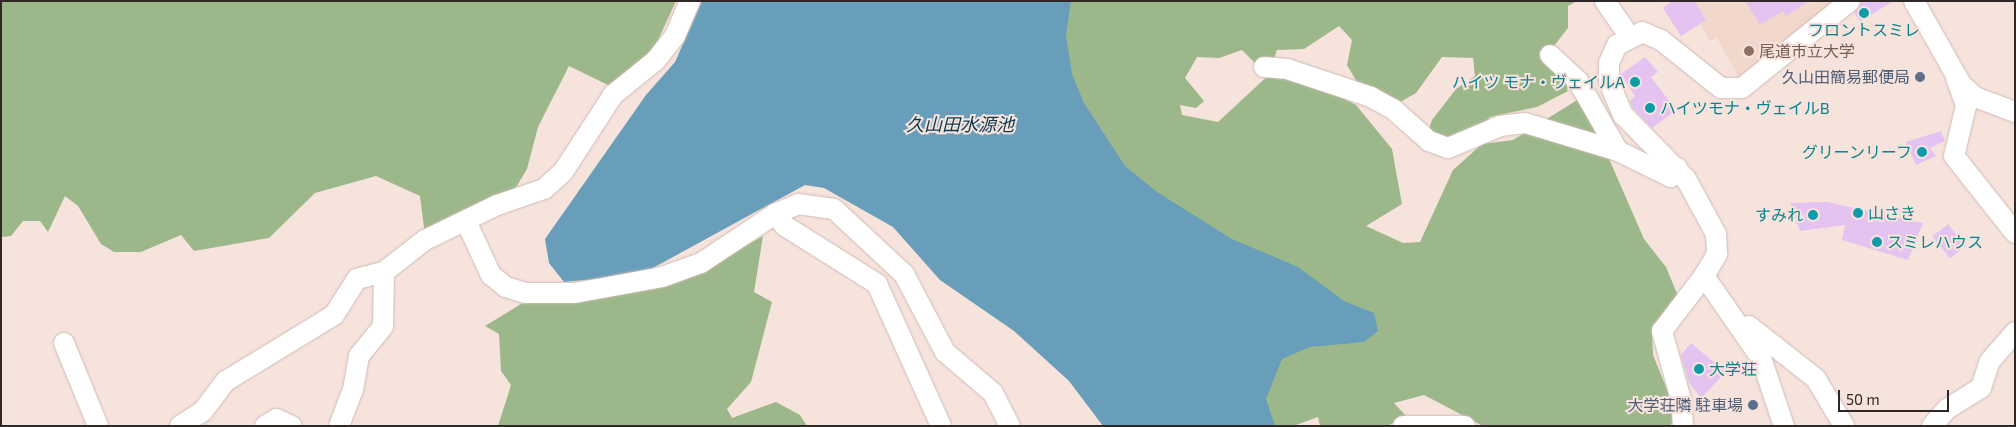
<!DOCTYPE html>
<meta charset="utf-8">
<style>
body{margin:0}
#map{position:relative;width:2016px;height:427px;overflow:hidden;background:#f6e3dc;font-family:"Exo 2","Noto Sans JP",sans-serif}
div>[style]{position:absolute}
.built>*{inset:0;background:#f2d7cd}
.forest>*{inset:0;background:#9cb88a}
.water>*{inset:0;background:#699ebb}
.building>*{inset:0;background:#e4c3f1;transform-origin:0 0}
.roads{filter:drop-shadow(0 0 1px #cebcb5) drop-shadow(0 0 1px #cebcb5)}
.minor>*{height:20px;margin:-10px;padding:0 10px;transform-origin:10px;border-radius:10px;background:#fff}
.dots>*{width:14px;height:14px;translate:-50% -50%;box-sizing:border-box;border:2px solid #f6e3dc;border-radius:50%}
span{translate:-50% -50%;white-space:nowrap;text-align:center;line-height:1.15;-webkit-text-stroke:4px #f6e3dc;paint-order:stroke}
.culture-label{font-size:16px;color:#0d838f}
.right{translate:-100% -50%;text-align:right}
.left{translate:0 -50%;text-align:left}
.education-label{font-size:16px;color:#785e54}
.service-label{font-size:16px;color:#4e5e75}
.water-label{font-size:18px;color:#0a394e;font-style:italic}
.frame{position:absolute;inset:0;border:2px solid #2f2826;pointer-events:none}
.scale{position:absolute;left:1838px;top:390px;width:111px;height:22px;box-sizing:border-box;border:2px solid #2f2826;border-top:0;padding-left:6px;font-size:15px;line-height:18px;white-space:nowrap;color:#2f2826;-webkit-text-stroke:4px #f6e3dc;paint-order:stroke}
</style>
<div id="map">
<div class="built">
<div style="clip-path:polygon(1672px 1px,1838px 1px,1741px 82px,1717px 38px,1710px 41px,1700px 24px,1681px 36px,1663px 8px)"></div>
</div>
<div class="forest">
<div style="clip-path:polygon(1px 1px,676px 1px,652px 53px,608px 85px,569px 66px,538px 127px,527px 169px,515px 189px,425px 235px,420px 196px,376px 176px,315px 193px,269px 238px,194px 251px,181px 235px,141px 252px,114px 252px,101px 244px,78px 206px,65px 196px,48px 232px,40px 221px,23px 221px,11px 236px,1px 237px)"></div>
<div style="clip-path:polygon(1055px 1px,1577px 1px,1568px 6px,1568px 28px,1546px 56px,1572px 89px,1537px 107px,1490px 117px,1466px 144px,1428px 132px,1432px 120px,1456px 89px,1475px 76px,1473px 58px,1442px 57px,1416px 93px,1395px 105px,1357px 82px,1347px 65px,1352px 40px,1339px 26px,1304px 49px,1277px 50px,1273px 61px,1255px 63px,1242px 50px,1219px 58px,1197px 57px,1185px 78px,1204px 101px,1196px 108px,1180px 105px,1182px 115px,1218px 122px,1272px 72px,1322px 87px,1356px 105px,1392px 149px,1402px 204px,1366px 226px,1403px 243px,1420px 242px,1453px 170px,1482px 144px,1513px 140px,1582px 97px,1644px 239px,1666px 267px,1678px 296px,1652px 334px,1653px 355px,1677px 414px,1670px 426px,1483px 426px,1424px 395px,1394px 403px,1408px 418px,1386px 426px,1320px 426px,1318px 417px,1296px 425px,1252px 426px,1251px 268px,1089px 144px,1064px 64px)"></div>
<div style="clip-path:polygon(763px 236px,754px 292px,772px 302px,751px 382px,727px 409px,732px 418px,776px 402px,800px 415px,807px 426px,498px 426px,511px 385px,501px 371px,499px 334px,485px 326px,529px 299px,709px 266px)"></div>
</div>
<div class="water">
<div style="clip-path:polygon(702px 1px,1071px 1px,1066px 35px,1072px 74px,1084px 103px,1125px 166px,1157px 192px,1232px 239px,1298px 267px,1344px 301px,1374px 313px,1378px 331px,1364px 342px,1310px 347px,1282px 359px,1266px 399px,1275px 426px,1103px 426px,1069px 381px,1014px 331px,940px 280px,893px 227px,824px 188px,805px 185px,640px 275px,564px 282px,549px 263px,545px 239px,646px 95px,675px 62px)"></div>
</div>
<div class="building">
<div style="clip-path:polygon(1672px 1px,1694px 1px,1706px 20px,1681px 36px,1663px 8px)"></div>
<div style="clip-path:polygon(1745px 1px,1809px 1px,1786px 16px,1783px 11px,1760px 25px)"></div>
<div style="clip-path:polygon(1862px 1px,1894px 1px,1860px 21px,1854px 13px)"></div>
<div style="clip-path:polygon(1645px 57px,1658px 72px,1651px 77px,1676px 110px,1652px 128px,1633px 108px,1630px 101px,1635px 96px,1621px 74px)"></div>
<div style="clip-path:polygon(1941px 131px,1945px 141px,1930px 148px,1936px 156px,1916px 165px,1906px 142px)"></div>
<div style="clip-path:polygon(1827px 202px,1923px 223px,1908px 260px,1842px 240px,1845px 225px,1800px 231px,1790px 203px)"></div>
<div style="left:1948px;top:224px;width:28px;height:20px;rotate:51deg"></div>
<div style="clip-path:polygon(1691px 343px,1726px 372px,1701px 398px,1689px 383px,1681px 355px)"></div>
</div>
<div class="roads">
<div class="minor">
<div style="left:1605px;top:1px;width:42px;rotate:55.6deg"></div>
<div style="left:1914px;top:1px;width:95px;rotate:60.5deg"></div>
<div style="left:1961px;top:84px;width:19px;rotate:43deg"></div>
<div style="left:1975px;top:97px;width:43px;rotate:20.6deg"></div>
<div style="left:1550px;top:55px;width:38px;rotate:43deg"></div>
<div style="left:1578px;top:81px;width:81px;rotate:60.3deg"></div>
<div style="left:1618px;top:151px;width:59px;rotate:26.1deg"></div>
<div style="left:1671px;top:177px;width:11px;rotate:-56deg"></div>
<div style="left:1264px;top:67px;width:23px;rotate:5deg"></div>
<div style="left:1287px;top:69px;width:89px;rotate:18.4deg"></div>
<div style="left:1371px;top:97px;width:25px;rotate:29deg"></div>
<div style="left:1393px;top:109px;width:48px;rotate:41.6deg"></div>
<div style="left:1429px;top:141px;width:20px;rotate:20deg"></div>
<div style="left:1448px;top:148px;width:56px;rotate:-22.9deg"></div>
<div style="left:1500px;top:126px;width:25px;rotate:-7deg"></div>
<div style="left:1525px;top:123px;width:97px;rotate:16.8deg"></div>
<div style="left:1956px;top:78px;width:30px;rotate:70deg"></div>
<div style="left:1966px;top:106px;width:51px;rotate:103.5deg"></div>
<div style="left:1954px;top:156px;width:98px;rotate:51.6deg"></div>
<div style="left:775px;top:214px;width:16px;rotate:50deg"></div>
<div style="left:785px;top:226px;width:109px;rotate:32.2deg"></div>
<div style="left:877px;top:284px;width:156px;rotate:65.7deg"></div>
<div style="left:466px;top:221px;width:60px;rotate:65.2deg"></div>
<div style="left:491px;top:275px;width:19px;rotate:39deg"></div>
<div style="left:506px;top:287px;width:21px;rotate:17deg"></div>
<div style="left:526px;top:293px;width:49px"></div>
<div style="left:575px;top:293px;width:88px;rotate:-10.4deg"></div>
<div style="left:662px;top:277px;width:41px;rotate:-19.7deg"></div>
<div style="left:701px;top:263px;width:89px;rotate:-33.5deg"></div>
<div style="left:775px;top:214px;width:25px;rotate:-23deg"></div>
<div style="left:798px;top:204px;width:36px;rotate:8deg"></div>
<div style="left:834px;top:209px;width:96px;rotate:42.9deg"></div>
<div style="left:904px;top:274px;width:88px;rotate:62.3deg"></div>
<div style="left:945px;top:352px;width:63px;rotate:40.5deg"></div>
<div style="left:993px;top:393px;width:37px;rotate:63deg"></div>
<div style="left:1749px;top:326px;width:85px;rotate:38.3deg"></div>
<div style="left:1816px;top:379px;width:55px;rotate:59.2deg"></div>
<div style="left:64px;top:343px;width:90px;rotate:67.7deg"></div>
<div style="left:180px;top:426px;width:27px;rotate:-33deg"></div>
<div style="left:203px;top:411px;width:38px;rotate:-53deg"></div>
<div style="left:226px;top:381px;width:127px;rotate:-31.4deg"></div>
<div style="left:334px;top:315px;width:43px;rotate:-57.4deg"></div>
<div style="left:357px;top:279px;width:28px;rotate:-15deg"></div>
<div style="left:265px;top:426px;width:13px;rotate:-32deg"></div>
<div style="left:276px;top:419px;width:17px;rotate:24deg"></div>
<div style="left:339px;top:426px;width:39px;rotate:-69deg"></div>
<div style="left:353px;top:390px;width:35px;rotate:-80deg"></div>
<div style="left:359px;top:356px;width:38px;rotate:-51deg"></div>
<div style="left:383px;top:326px;width:54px;rotate:-88.9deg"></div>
<div style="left:384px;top:272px;width:52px;rotate:-38deg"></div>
<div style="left:425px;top:240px;width:80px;rotate:-25.9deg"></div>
<div style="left:497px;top:205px;width:50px;rotate:-18.8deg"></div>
<div style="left:544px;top:189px;width:25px;rotate:-42deg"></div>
<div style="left:563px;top:172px;width:92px;rotate:-57deg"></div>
<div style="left:613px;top:95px;width:55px;rotate:-39.1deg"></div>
<div style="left:656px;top:60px;width:31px;rotate:-52deg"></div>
<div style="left:675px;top:36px;width:38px;rotate:-67deg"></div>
<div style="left:1403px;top:426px;width:62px"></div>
<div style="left:1683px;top:426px;width:26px;rotate:-94deg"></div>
<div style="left:1681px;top:400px;width:72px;rotate:-105.4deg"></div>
<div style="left:1662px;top:331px;width:69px;rotate:-52.6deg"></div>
<div style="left:1784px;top:426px;width:72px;rotate:-108.7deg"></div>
<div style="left:1761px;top:358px;width:100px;rotate:-124.8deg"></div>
<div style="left:1704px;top:276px;width:26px;rotate:-59deg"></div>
<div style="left:1717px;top:254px;width:20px;rotate:-93deg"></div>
<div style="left:1716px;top:234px;width:63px;rotate:-118.6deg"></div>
<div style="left:1686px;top:179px;width:90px;rotate:-134.5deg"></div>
<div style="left:1623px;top:115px;width:36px;rotate:-113deg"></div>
<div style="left:1609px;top:82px;width:19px;rotate:-90deg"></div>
<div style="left:1609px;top:63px;width:20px;rotate:-66deg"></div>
<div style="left:1617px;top:45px;width:28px;rotate:-27deg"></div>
<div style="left:1642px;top:32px;width:21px;rotate:23deg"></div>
<div style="left:1661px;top:40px;width:77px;rotate:38.7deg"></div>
<div style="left:1721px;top:88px;width:21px"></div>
<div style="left:1742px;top:88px;width:139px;rotate:-38.9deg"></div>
<div style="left:1932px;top:426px;width:23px;rotate:-49deg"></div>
<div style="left:1947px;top:409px;width:40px;rotate:-32deg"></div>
<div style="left:1981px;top:388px;width:28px;rotate:-72deg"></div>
<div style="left:1990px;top:361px;width:38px;rotate:-49deg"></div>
</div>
</div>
<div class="dots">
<div style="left:1864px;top:13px;background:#0f9aa8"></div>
<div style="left:1749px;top:51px;background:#8d6e63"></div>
<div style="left:1920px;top:77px;background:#5c6f8a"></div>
<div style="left:1635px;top:82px;background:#0f9aa8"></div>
<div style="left:1650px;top:108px;background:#0f9aa8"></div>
<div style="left:1922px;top:152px;background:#0f9aa8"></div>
<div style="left:1858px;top:213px;background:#0f9aa8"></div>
<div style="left:1813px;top:215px;background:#0f9aa8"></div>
<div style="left:1877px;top:242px;background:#0f9aa8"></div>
<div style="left:1699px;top:369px;background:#0f9aa8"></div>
<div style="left:1753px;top:405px;background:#5c6f8a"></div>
</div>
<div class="culture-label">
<span style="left:1864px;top:30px">フロントスミレ</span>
<span class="right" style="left:1625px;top:82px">ハイツ モナ・ヴェイルA</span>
<span class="left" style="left:1660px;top:108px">ハイツモナ・ヴェイルB</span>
<span class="right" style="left:1912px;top:152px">グリーンリーフ</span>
<span class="left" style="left:1868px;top:213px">山さき</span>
<span class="right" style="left:1803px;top:215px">すみれ</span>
<span class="left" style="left:1887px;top:242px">スミレハウス</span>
<span class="left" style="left:1709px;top:369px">大学荘</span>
</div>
<div class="education-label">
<span class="left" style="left:1759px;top:51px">尾道市立大学</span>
</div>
<div class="service-label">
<span class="right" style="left:1910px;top:77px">久山田簡易郵便局</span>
<span class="right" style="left:1743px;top:405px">大学荘隣 駐車場</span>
</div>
<div class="water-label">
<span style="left:960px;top:124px">久山田水源池</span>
</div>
<div class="frame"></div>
<div class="scale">50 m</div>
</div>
